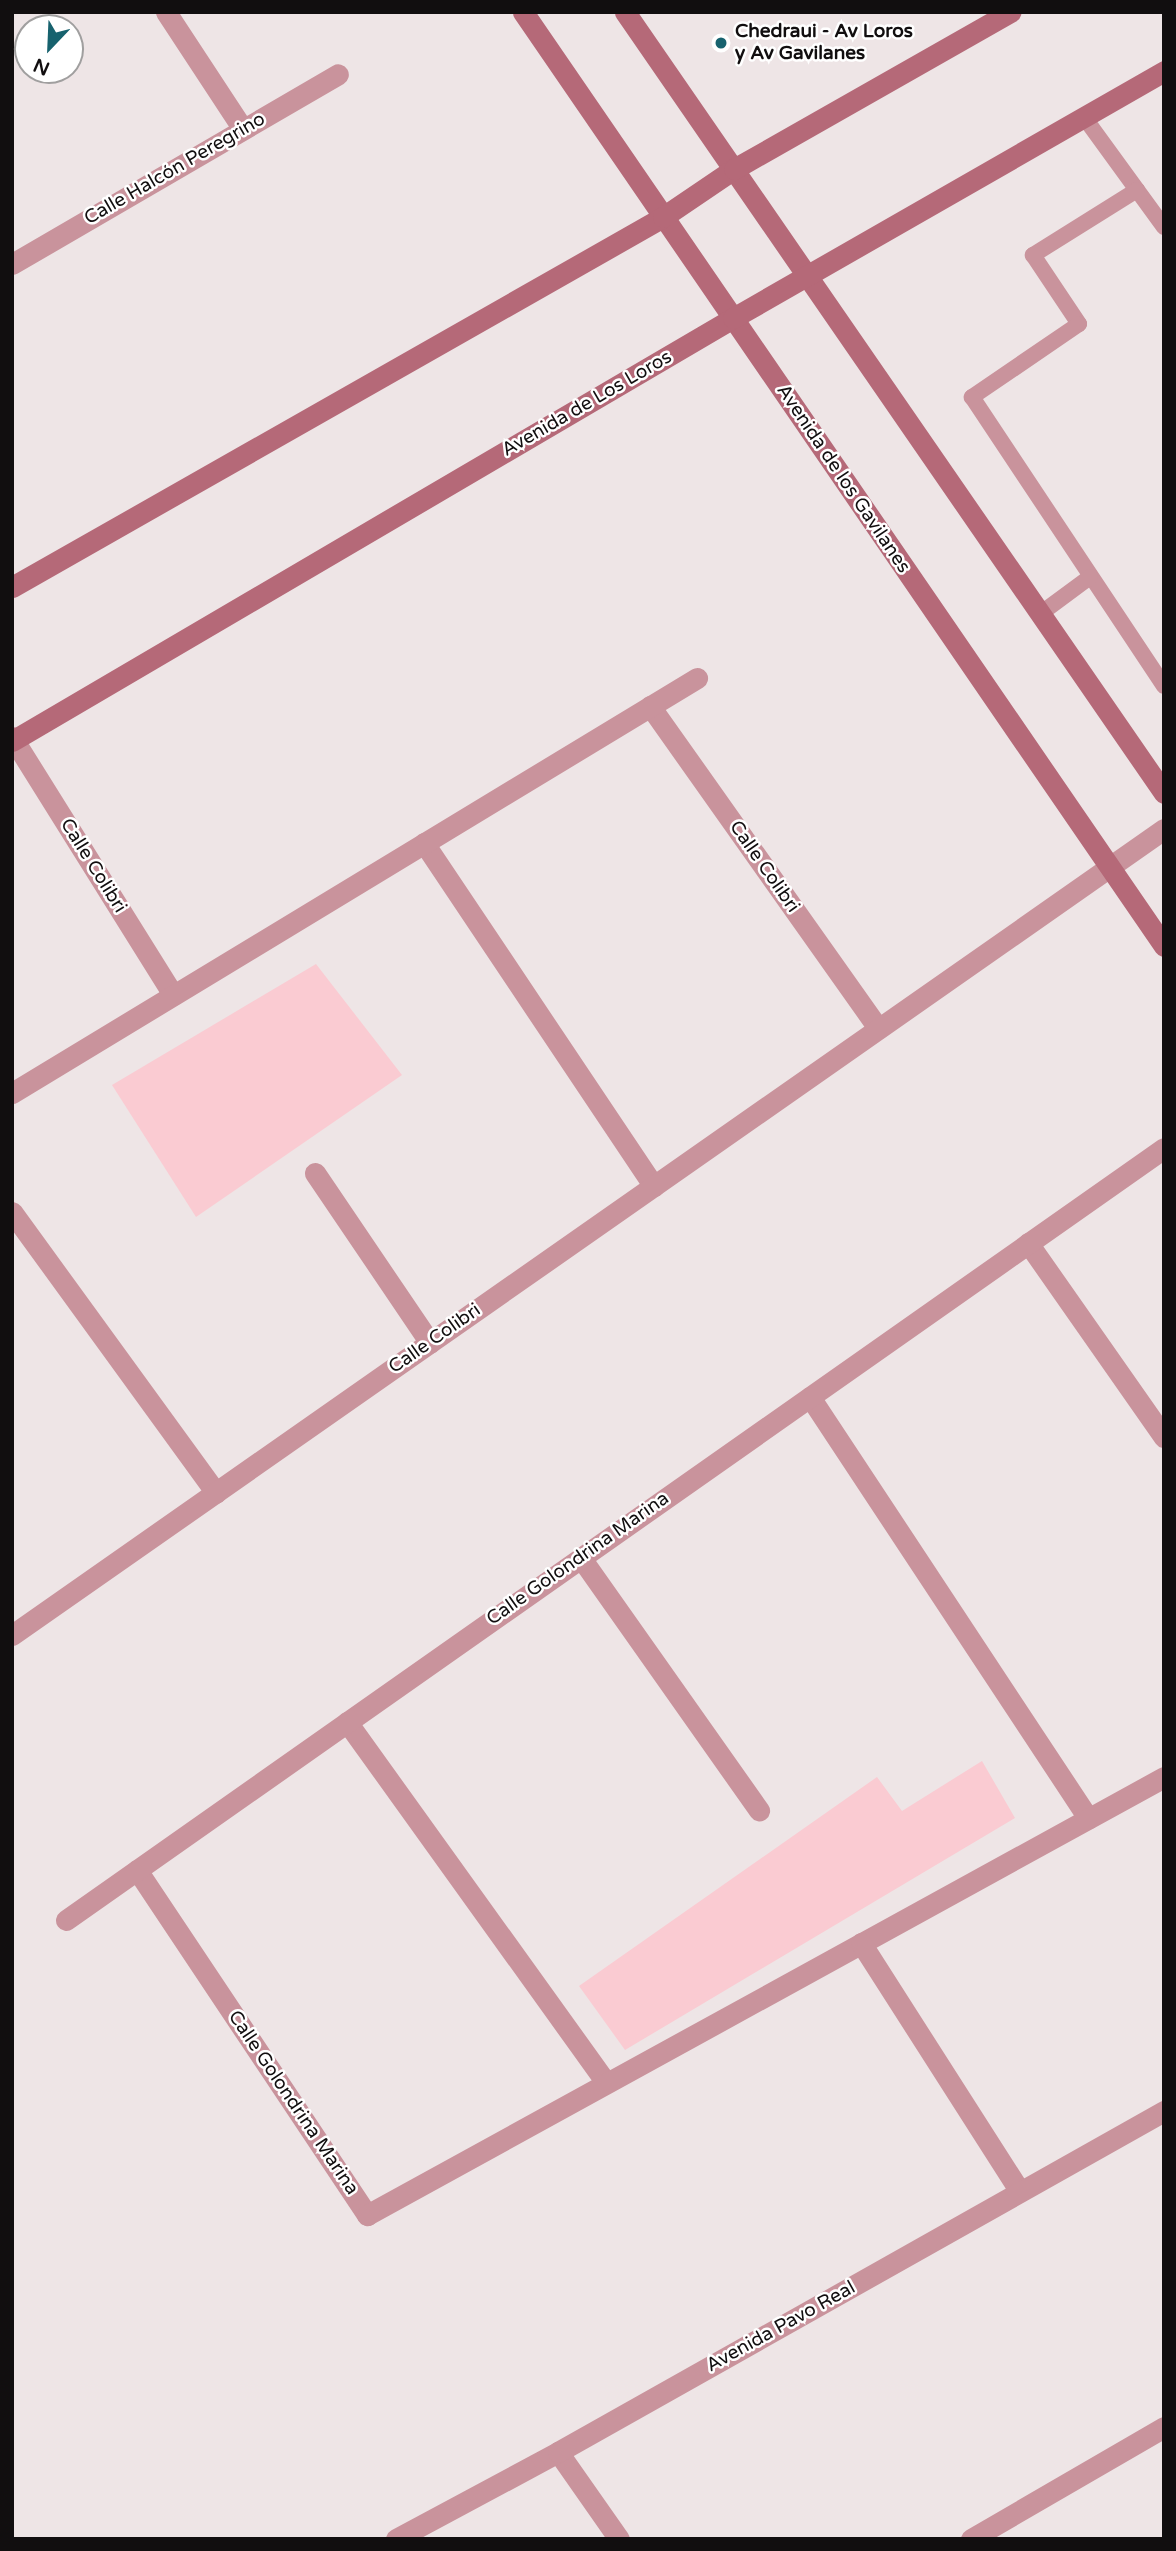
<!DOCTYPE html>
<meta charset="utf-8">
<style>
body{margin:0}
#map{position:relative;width:1176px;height:2551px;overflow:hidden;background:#eee5e6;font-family:"Varela Round",sans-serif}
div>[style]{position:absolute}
.green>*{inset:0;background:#facbd2}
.service>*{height:16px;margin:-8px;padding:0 8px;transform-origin:8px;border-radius:8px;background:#c9939c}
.minor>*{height:21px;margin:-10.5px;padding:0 10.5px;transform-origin:10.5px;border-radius:10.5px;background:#c9939c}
.tertiary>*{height:21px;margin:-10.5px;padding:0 10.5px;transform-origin:10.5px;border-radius:10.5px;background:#c9939c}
.secondary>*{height:21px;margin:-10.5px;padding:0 10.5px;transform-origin:10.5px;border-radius:10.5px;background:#b56978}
.dots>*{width:19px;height:19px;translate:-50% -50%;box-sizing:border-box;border:4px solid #fff;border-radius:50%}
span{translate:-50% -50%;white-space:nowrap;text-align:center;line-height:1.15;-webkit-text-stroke:5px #fff;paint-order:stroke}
.poi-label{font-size:19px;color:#110e0f;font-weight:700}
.left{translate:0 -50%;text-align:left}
.street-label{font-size:19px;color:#110e0f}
.frame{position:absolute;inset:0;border:14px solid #110e0f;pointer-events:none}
.north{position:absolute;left:14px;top:14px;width:70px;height:70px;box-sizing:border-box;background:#fff;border:2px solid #a09f9f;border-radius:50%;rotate:203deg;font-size:19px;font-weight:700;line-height:28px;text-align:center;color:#110e0f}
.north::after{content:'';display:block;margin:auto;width:24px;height:32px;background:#17626e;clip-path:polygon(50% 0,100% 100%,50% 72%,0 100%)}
</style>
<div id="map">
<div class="green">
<div style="clip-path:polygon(316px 964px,402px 1075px,196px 1217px,112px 1085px)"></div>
<div style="clip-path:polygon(982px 1761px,1015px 1818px,625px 2050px,579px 1986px,877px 1777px,902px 1811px)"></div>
</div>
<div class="service">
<div style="left:1084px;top:117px;width:90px;rotate:54deg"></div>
<div style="left:1164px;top:227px;width:46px;rotate:-126.1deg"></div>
<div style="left:1137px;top:190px;width:123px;rotate:148deg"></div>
<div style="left:1033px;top:255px;width:83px;rotate:56.3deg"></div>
<div style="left:1079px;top:324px;width:130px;rotate:145.7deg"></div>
<div style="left:972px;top:397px;width:347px;rotate:56.4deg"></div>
<div style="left:1040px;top:614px;width:62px;rotate:-36.5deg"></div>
</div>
<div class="minor">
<div style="left:166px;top:12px;width:140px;rotate:56.7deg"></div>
<div style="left:12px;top:264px;width:377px;rotate:-30.2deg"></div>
<div style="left:650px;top:706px;width:395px;rotate:54.7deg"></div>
<div style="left:12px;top:737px;width:304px;rotate:58deg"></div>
<div style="left:424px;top:843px;width:413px;rotate:56.2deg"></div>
<div style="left:12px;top:1093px;width:801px;rotate:-31.21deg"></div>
<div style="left:315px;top:1173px;width:205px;rotate:55.9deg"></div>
<div style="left:12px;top:1212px;width:347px;rotate:54deg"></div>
<div style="left:1028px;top:1243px;width:237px;rotate:55deg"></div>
<div style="left:810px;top:1397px;width:505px;rotate:56.56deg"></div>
<div style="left:581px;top:1558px;width:309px;rotate:54.8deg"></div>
<div style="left:12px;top:1635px;width:1406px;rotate:-34.98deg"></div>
<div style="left:347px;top:1722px;width:444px;rotate:54.3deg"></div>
<div style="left:137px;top:1870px;width:415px;rotate:56.3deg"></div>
<div style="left:367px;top:2215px;width:909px;rotate:-28.79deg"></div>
<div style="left:66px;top:1920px;width:1342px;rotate:-35.11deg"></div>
<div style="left:861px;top:1943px;width:295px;rotate:57.4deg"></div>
<div style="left:558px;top:2452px;width:106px;rotate:55deg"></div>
<div style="left:971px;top:2539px;width:223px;rotate:-30.1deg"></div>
</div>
<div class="tertiary">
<div style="left:396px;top:2539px;width:184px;rotate:-28.2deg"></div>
<div style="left:558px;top:2452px;width:695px;rotate:-29.37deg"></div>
</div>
<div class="secondary">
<div style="left:523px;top:12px;width:1133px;rotate:55.54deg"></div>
<div style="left:625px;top:12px;width:949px;rotate:55.39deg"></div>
<div style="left:12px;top:587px;width:749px;rotate:-29.61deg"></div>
<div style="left:663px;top:217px;width:86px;rotate:-34.1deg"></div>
<div style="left:734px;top:169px;width:318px;rotate:-29.6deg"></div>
<div style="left:12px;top:741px;width:836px;rotate:-30.4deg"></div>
<div style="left:733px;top:318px;width:497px;rotate:-29.8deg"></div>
</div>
<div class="dots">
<div style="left:721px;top:43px;background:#17626e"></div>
</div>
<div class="poi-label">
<span class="left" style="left:735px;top:43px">Chedraui - Av Loros<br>y Av Gavilanes</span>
</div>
<div class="street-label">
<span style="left:175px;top:169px;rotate:-30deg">Calle Halcón Peregrino</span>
<span style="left:587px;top:404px;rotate:-30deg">Avenida de Los Loros</span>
<span style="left:843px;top:479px;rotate:56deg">Avenida de los Gavilanes</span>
<span style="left:93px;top:866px;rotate:58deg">Calle Colibri</span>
<span style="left:764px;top:867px;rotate:55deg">Calle Colibri</span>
<span style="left:435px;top:1339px;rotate:-35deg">Calle Colibri</span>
<span style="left:578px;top:1559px;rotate:-35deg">Calle Golondrina Marina</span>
<span style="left:293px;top:2103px;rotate:56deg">Calle Golondrina Marina</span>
<span style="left:781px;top:2327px;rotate:-29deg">Avenida Pavo Real</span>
</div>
<div class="frame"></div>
<div class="north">N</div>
</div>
